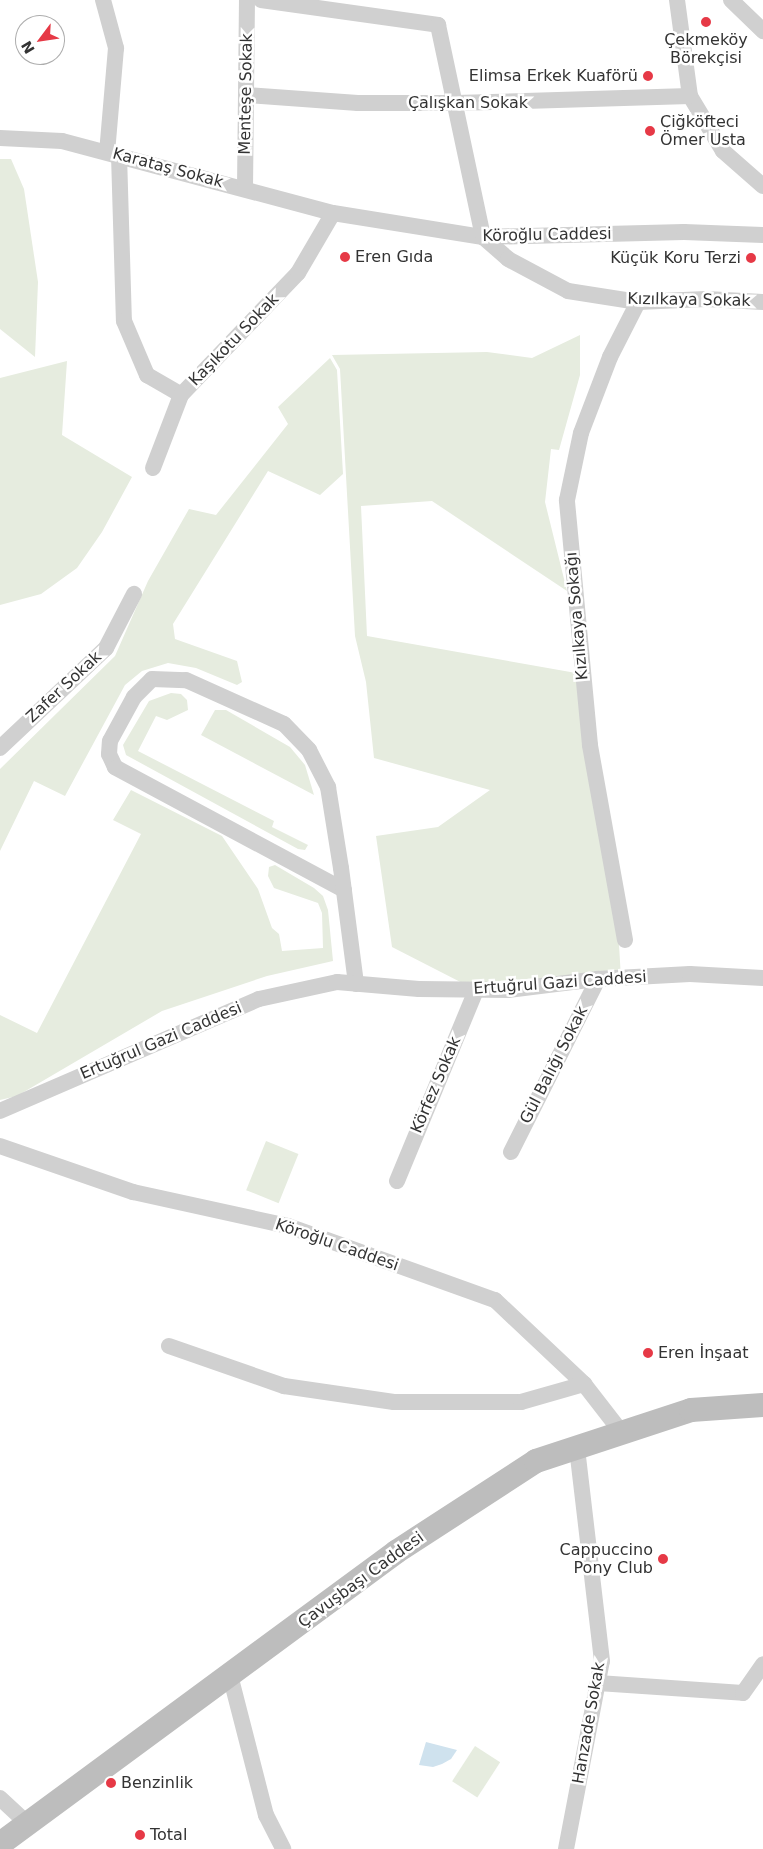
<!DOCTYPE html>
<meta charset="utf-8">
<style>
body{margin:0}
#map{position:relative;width:763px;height:1849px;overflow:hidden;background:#fff;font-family:"DejaVu Sans",sans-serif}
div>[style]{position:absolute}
.green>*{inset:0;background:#e6ecdf;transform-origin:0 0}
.water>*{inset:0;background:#cfe2ee}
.minor>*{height:16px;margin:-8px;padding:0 8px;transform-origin:8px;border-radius:8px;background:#d0d0d0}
.secondary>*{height:24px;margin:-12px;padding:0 12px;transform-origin:12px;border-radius:12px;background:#bdbdbd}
.dots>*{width:14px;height:14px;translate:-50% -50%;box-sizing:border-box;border:2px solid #fff;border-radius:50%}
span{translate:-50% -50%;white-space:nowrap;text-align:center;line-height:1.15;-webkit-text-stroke:5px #fff;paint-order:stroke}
.poi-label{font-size:16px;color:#333}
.right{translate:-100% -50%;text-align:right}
.left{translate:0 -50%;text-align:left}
.street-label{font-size:16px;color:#333}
.north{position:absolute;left:15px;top:15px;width:50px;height:50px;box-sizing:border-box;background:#fff;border:1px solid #adadad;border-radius:50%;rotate:239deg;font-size:14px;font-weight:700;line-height:20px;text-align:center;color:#333}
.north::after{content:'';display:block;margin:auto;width:18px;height:22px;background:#e63946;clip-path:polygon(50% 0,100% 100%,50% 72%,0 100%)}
</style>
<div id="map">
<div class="green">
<div style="clip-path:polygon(0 159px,11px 159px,24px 189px,38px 282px,35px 357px,0 329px)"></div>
<div style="clip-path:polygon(580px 335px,580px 375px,559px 450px,551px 449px,545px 502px,567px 591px,432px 501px,361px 506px,367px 636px,576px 673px,616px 895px,621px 978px,476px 990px,392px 947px,376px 836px,438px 827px,490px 790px,374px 758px,366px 682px,355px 636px,340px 369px,332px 355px,487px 352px,532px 358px)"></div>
<div style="clip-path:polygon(330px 358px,337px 370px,343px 474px,320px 495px,268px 471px,173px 624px,175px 639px,237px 661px,242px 682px,237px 685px,196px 668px,168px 663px,142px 671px,125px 685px,65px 796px,34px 781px,0 851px,0 769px,115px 656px,148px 581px,189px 509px,216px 515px,288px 424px,278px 407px)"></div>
<div style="clip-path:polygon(67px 361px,62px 435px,132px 477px,102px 532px,77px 568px,41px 594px,0 605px,0 378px)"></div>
<div style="clip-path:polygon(171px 693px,181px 694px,187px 700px,188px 710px,167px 720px,156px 716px,138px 751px,274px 821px,272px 827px,308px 845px,305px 850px,298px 849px,126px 755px,123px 745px,149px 701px)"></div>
<div style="clip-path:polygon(215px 710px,226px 710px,290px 747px,305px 765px,314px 795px,201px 735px)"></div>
<div style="clip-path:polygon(131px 790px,222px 836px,258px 889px,272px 928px,279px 934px,282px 951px,323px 948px,322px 913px,318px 903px,274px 888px,268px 876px,269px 867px,275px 865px,314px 888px,323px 896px,328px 910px,333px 961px,267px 976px,162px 1011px,17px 1096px,0 1100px,0 1015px,37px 1033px,141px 834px,113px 820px)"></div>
<div style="left:266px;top:1141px;width:35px;height:53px;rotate:22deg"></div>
<div style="left:475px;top:1746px;width:30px;height:42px;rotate:33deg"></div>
</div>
<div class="water">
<div style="clip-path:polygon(426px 1742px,457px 1750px,451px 1759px,442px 1764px,433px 1767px,419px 1765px)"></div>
</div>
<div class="minor">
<div style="left:103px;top:0;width:50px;rotate:74.8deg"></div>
<div style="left:116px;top:48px;width:104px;rotate:94.9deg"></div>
<div style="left:261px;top:0;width:179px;rotate:8deg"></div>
<div style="left:438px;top:25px;width:217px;rotate:78deg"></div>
<div style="left:677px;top:0;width:97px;rotate:82.3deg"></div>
<div style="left:690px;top:96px;width:64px;rotate:59deg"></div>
<div style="left:723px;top:151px;width:53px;rotate:41.2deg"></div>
<div style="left:731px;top:0;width:45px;rotate:44.1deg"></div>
<div style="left:246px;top:95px;width:112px;rotate:4.1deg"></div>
<div style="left:358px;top:103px;width:98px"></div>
<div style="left:456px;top:103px;width:234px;rotate:-1.7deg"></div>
<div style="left:0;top:138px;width:62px;rotate:2.8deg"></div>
<div style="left:62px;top:141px;width:280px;rotate:14.9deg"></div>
<div style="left:333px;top:213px;width:152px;rotate:9.1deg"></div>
<div style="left:483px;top:237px;width:201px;rotate:-1.4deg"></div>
<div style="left:684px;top:232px;width:79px;rotate:2.2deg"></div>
<div style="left:119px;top:155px;width:166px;rotate:88.3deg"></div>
<div style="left:124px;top:321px;width:59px;rotate:66.9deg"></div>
<div style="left:147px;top:375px;width:39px;rotate:30deg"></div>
<div style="left:181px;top:395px;width:169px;rotate:-46.2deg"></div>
<div style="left:298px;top:273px;width:69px;rotate:-59.7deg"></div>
<div style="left:245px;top:189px;width:189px;rotate:-89.4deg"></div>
<div style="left:483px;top:237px;width:33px;rotate:41deg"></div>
<div style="left:508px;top:259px;width:68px;rotate:28.1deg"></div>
<div style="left:568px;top:291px;width:71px;rotate:8.9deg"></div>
<div style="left:638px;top:302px;width:68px;rotate:-2.5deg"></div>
<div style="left:706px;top:299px;width:57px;rotate:3deg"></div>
<div style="left:153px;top:468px;width:78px;rotate:-69deg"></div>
<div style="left:0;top:748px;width:146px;rotate:-43.3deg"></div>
<div style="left:106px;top:648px;width:61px;rotate:-62.6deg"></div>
<div style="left:344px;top:890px;width:260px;rotate:-151.8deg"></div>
<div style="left:115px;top:767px;width:14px;rotate:-115deg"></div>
<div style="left:109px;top:754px;width:13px;rotate:-86deg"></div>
<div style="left:110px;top:741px;width:50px;rotate:-61.4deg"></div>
<div style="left:134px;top:697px;width:25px;rotate:-45deg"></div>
<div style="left:152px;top:679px;width:34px;rotate:2deg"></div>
<div style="left:186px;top:680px;width:107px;rotate:24.2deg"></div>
<div style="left:284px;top:724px;width:36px;rotate:46deg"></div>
<div style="left:309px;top:750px;width:42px;rotate:62.8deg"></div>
<div style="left:328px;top:787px;width:82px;rotate:80.9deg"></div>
<div style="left:341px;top:868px;width:117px;rotate:82.6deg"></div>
<div style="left:625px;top:940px;width:198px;rotate:-100.2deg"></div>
<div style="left:590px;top:745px;width:246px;rotate:-95.4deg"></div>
<div style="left:567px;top:500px;width:68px;rotate:-78.2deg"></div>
<div style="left:581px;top:433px;width:81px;rotate:-69.1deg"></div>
<div style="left:610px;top:357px;width:62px;rotate:-63deg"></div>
<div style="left:0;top:1111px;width:282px;rotate:-23.4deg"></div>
<div style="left:259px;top:999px;width:80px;rotate:-12.3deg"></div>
<div style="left:337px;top:982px;width:82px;rotate:4.9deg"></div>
<div style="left:419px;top:989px;width:89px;rotate:0.6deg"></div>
<div style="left:508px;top:990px;width:91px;rotate:-7deg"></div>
<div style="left:598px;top:979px;width:92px;rotate:-3.1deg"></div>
<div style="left:690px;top:974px;width:73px;rotate:3.1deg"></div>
<div style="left:0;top:1146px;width:141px;rotate:19.1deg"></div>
<div style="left:133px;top:1192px;width:159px;rotate:12.4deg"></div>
<div style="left:288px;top:1226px;width:220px;rotate:19.7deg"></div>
<div style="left:495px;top:1300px;width:122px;rotate:43.3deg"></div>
<div style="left:584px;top:1384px;width:62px;rotate:52.2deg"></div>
<div style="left:511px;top:1152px;width:194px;rotate:-63.3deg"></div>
<div style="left:397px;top:1181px;width:207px;rotate:-67.5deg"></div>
<div style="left:169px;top:1346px;width:122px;rotate:19.2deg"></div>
<div style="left:284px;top:1386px;width:111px;rotate:8.3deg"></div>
<div style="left:394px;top:1402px;width:127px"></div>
<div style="left:521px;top:1402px;width:66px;rotate:-15.9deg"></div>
<div style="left:230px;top:1675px;width:145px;rotate:75.6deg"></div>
<div style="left:266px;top:1815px;width:38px;rotate:63deg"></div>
<div style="left:598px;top:1683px;width:145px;rotate:3.9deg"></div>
<div style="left:743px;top:1693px;width:35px;rotate:-55deg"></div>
<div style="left:0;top:1798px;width:38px;rotate:43deg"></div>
<div style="left:566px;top:1849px;width:191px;rotate:-79.2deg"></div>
<div style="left:602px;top:1661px;width:214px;rotate:-96.7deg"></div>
</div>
<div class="secondary">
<div style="left:0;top:1844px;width:492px;rotate:-36.4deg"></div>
<div style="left:396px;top:1552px;width:167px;rotate:-33deg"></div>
<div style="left:536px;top:1461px;width:163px;rotate:-18.2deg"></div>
<div style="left:691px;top:1410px;width:72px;rotate:-4deg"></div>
</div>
<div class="dots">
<div style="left:706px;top:22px;background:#e63946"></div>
<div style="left:648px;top:76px;background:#e63946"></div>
<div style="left:650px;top:131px;background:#e63946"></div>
<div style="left:345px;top:257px;background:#e63946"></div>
<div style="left:751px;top:258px;background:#e63946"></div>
<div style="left:648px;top:1353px;background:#e63946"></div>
<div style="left:663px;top:1559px;background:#e63946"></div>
<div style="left:111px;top:1783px;background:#e63946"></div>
<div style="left:140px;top:1835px;background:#e63946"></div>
</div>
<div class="poi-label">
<span style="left:706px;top:49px">Çekmeköy<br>Börekçisi</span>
<span class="right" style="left:638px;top:76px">Elimsa Erkek Kuaförü</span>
<span class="left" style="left:660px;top:131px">Çiğköfteci<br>Ömer Usta</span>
<span class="left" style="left:355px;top:257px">Eren Gıda</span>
<span class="right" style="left:741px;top:258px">Küçük Koru Terzi</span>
<span class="left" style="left:658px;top:1353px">Eren İnşaat</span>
<span class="right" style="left:653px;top:1559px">Cappuccino<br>Pony Club</span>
<span class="left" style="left:121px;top:1783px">Benzinlik</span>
<span class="left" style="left:150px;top:1835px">Total</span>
</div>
<div class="street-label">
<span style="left:246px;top:94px;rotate:-89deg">Menteşe Sokak</span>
<span style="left:468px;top:103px">Çalışkan Sokak</span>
<span style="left:168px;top:168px;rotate:15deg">Karataş Sokak</span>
<span style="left:547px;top:235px;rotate:-1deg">Köroğlu Caddesi</span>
<span style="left:689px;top:300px;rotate:1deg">Kızılkaya Sokak</span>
<span style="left:234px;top:340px;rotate:-46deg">Kaşıkotu Sokak</span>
<span style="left:577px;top:616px;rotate:-95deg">Kızılkaya Sokağı</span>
<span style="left:64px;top:687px;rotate:-43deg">Zafer Sokak</span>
<span style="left:560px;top:983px;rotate:-4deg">Ertuğrul Gazi Caddesi</span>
<span style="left:161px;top:1041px;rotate:-23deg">Ertuğrul Gazi Caddesi</span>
<span style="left:554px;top:1065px;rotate:-63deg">Gül Balığı Sokak</span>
<span style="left:436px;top:1085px;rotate:-67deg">Körfez Sokak</span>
<span style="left:337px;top:1245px;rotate:19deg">Köroğlu Caddesi</span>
<span style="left:361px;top:1580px;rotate:-36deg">Çavuşbaşı Caddesi</span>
<span style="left:589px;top:1723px;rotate:-80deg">Hanzade Sokak</span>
</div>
<div class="north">N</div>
</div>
